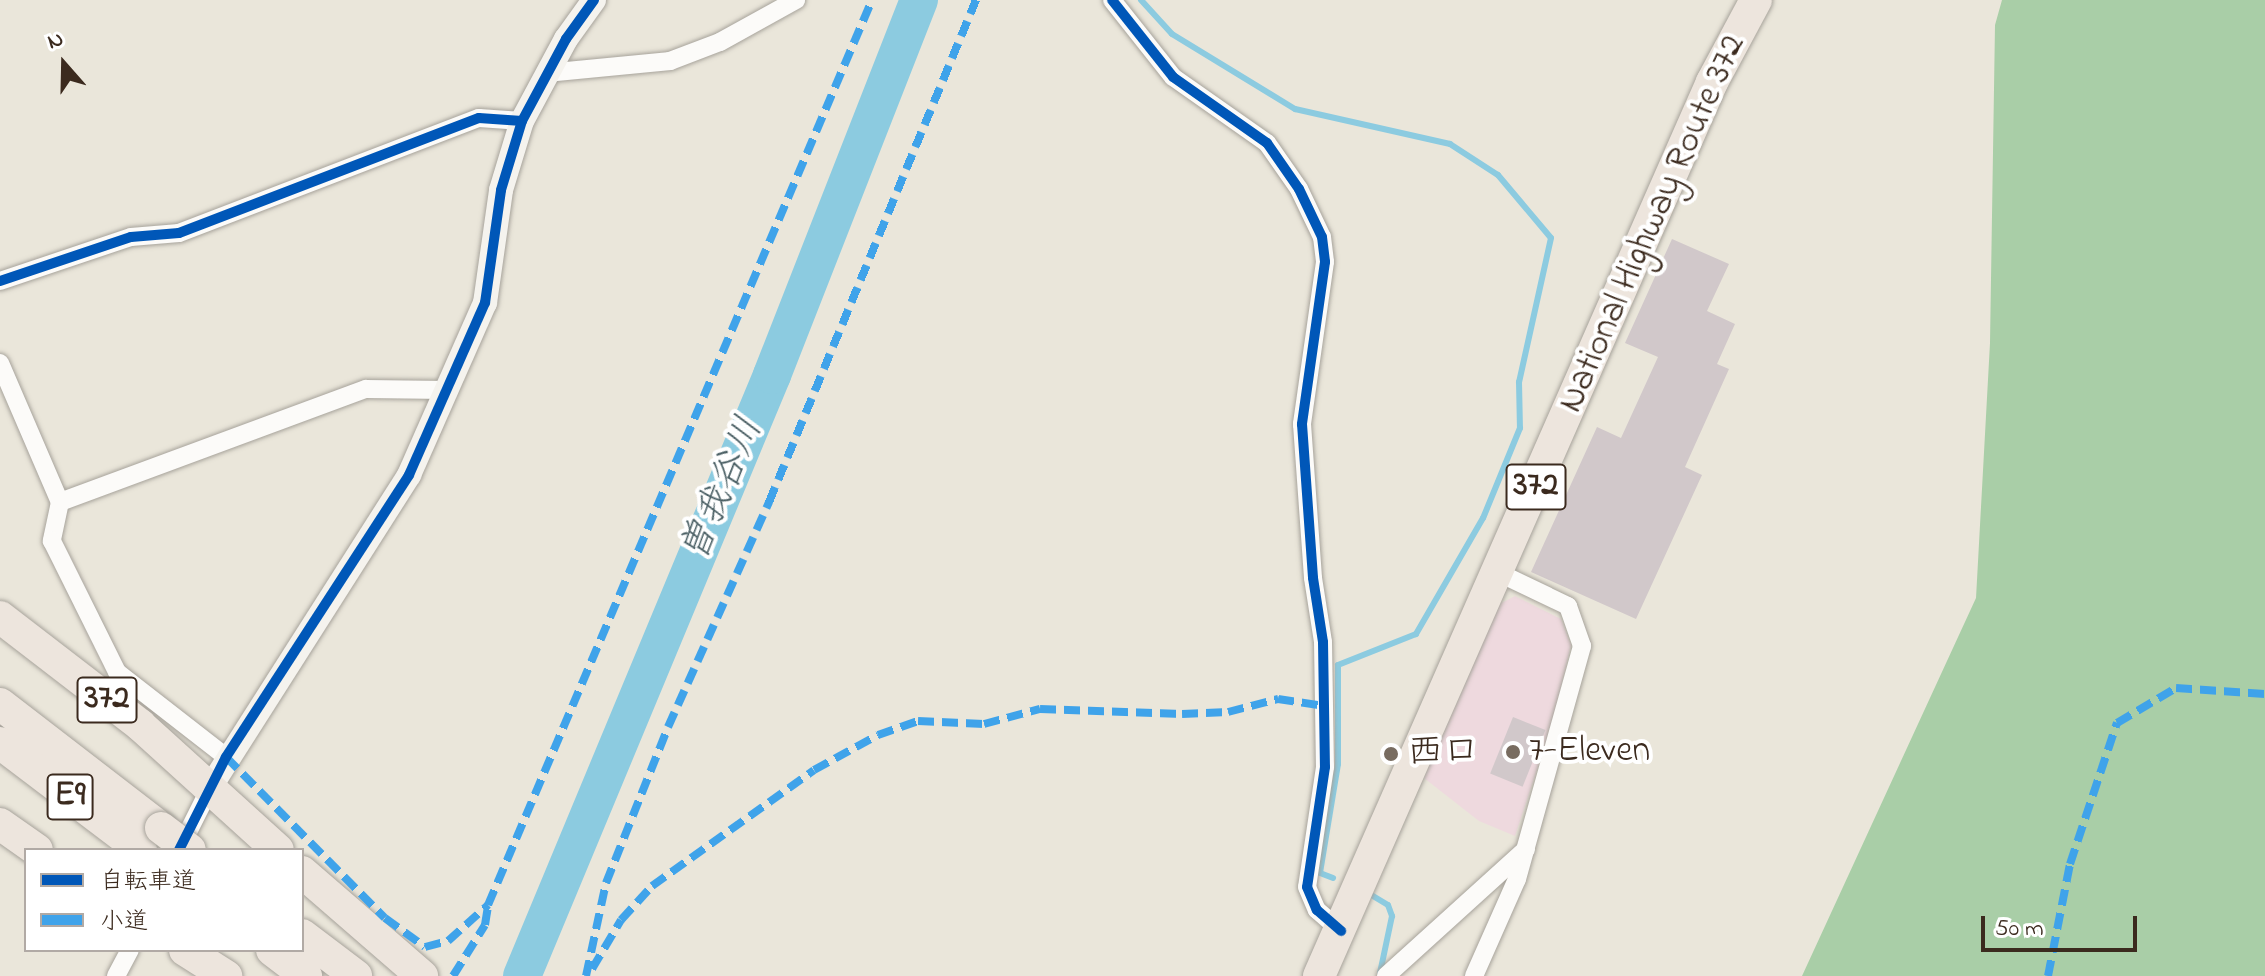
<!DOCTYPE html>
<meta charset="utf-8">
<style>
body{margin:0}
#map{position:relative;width:2265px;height:976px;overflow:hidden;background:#eae6da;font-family:"Indie Flower","Klee One",sans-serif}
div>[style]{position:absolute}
.built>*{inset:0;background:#eed9de}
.forest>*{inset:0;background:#a9cea7}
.stream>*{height:6px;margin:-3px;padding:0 3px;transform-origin:3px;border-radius:3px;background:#8ccbe0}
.river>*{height:38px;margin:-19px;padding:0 19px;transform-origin:19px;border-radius:19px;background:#8ccbe0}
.building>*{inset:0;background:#d1c8ca;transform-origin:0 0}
.roads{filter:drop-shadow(0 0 2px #a7a39b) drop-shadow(0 0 2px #a7a39b)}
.street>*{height:18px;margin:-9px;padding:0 9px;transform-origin:9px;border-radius:9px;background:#fcfbf9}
.secondary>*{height:24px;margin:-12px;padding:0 12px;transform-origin:12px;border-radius:12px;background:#f5f3ee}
.highway>*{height:32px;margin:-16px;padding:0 16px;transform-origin:16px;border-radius:16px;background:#ede5dd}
.bridges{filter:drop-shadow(0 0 2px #a7a39b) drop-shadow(0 0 2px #a7a39b)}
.highway-bridge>*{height:32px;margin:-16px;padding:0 16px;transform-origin:16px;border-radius:16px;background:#ede5dd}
.quiet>*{height:8px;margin-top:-4px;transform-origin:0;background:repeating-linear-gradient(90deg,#3fa3ea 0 16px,transparent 0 24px)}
.cycleway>*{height:10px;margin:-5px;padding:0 5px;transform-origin:5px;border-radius:5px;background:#0057b8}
.dots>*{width:22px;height:22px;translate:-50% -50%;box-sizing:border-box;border:4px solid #fff;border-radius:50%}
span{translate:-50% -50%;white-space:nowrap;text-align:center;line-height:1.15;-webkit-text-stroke:8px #fff;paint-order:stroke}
.shield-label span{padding:2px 6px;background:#fff;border:2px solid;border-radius:6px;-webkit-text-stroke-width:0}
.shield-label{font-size:34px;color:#3b2a1e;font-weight:700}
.street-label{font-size:36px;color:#3b2a1e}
.poi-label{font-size:36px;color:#3b2a1e}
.left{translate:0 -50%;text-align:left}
.water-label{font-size:38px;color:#495e63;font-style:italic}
.legend{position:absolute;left:24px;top:848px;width:280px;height:104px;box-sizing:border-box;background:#fff;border:2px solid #b1aaa5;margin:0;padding:10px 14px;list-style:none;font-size:24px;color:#3b2a1e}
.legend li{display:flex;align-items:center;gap:16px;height:40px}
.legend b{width:40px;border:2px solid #b1aaa5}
.north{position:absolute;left:24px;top:24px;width:80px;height:80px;-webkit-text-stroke:6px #fff;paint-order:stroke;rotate:340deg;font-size:22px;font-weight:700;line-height:32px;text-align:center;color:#3b2a1e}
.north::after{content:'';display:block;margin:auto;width:28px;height:36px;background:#3b2a1e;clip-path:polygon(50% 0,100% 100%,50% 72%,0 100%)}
.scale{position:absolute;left:1981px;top:916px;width:156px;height:36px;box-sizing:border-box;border:4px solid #3b2a1e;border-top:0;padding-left:10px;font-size:24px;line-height:28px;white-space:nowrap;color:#3b2a1e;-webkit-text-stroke:6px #fff;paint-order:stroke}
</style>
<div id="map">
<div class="built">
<div style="clip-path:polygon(1515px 596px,1561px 619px,1571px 645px,1552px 725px,1515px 836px,1479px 821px,1424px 778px,1500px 604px)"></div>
</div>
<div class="forest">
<div style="clip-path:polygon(2002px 0,2265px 0,2265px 976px,1802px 976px,1976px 598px,1990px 343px,1995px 25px)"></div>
</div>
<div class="stream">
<div style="left:1141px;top:0;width:46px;rotate:47.6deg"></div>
<div style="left:1172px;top:34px;width:144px;rotate:31.4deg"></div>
<div style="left:1295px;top:109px;width:159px;rotate:12.7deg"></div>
<div style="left:1450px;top:144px;width:57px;rotate:32.9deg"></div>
<div style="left:1498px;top:175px;width:82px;rotate:49.9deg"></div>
<div style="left:1551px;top:238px;width:148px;rotate:102.5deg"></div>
<div style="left:1519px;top:382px;width:46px;rotate:88.8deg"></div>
<div style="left:1520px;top:428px;width:97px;rotate:112.3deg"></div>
<div style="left:1483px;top:518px;width:134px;rotate:120deg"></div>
<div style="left:1416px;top:634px;width:84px;rotate:158.3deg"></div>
<div style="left:1338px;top:665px;width:99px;rotate:90deg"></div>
<div style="left:1338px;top:764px;width:110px;rotate:99.4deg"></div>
<div style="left:1320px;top:873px;width:14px;rotate:21deg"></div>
<div style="left:1373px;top:896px;width:17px;rotate:31deg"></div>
<div style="left:1388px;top:905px;width:12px;rotate:70deg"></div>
<div style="left:1392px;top:916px;width:58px;rotate:101.9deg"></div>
</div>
<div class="river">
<div style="left:522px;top:976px;width:651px;rotate:-67.41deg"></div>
<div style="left:772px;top:375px;width:403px;rotate:-68.6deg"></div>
</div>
<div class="building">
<div style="clip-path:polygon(1672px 239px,1729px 264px,1707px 311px,1735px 324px,1717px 364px,1729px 369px,1685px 467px,1702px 475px,1636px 619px,1531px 572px,1597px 427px,1621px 438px,1658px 357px,1625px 343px)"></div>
<div style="left:1513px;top:717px;width:35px;height:61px;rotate:22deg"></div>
</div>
<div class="roads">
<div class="street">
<div style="left:1112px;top:0;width:98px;rotate:51.6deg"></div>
<div style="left:1173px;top:77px;width:115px;rotate:35.1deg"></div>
<div style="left:1267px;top:143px;width:56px;rotate:55.2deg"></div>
<div style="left:1299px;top:189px;width:53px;rotate:64.4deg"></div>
<div style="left:1322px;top:237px;width:25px;rotate:83deg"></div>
<div style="left:1325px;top:262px;width:164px;rotate:98.1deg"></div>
<div style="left:1302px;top:424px;width:154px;rotate:85.9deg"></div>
<div style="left:1313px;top:578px;width:65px;rotate:81.1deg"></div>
<div style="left:1323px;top:642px;width:125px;rotate:89.1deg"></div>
<div style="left:1325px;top:767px;width:121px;rotate:98.5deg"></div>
<div style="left:1307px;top:887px;width:25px;rotate:67deg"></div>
<div style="left:1317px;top:910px;width:32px;rotate:41deg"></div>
<div style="left:546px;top:73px;width:125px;rotate:-5.5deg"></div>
<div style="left:670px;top:61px;width:53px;rotate:-20.8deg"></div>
<div style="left:720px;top:42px;width:87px;rotate:-28.9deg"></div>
<div style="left:0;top:281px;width:138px;rotate:-18.6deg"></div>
<div style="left:131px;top:237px;width:48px;rotate:-4.8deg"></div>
<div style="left:179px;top:233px;width:321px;rotate:-21deg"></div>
<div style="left:479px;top:118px;width:43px;rotate:4deg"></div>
<div style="left:0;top:363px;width:151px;rotate:66.7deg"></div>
<div style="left:60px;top:502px;width:40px;rotate:102deg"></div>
<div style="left:52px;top:541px;width:146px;rotate:63.6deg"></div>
<div style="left:117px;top:672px;width:138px;rotate:37.9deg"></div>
<div style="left:60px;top:502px;width:326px;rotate:-20.3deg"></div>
<div style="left:366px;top:389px;width:81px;rotate:0.7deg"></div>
<div style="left:179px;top:850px;width:72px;rotate:-63.4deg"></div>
<div style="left:116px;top:976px;width:30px;rotate:-62deg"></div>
<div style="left:1386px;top:976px;width:189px;rotate:-42.2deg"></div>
<div style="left:1474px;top:976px;width:106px;rotate:-66.1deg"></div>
<div style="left:1517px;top:879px;width:242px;rotate:-74.4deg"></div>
<div style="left:1582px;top:646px;width:42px;rotate:-109.3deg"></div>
<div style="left:1568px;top:606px;width:79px;rotate:-154.4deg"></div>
</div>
<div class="secondary">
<div style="left:211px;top:786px;width:369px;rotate:-57.5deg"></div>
<div style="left:409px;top:475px;width:188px;rotate:-66.2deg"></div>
<div style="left:485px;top:303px;width:114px;rotate:-81.9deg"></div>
<div style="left:501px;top:190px;width:72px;rotate:-73.1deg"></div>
<div style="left:522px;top:121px;width:93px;rotate:-61.8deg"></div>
<div style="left:566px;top:39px;width:48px;rotate:-54.3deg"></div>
</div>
<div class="highway">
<div style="left:0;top:617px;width:177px;rotate:37.6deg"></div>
<div style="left:140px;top:725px;width:186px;rotate:42.2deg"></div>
<div style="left:0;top:704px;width:203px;rotate:37.6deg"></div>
<div style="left:0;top:743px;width:177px;rotate:37.2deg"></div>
<div style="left:0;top:824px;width:45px;rotate:35.1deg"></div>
<div style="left:302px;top:872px;width:159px;rotate:40.9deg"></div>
<div style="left:302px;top:935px;width:68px;rotate:37.2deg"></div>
<div style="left:185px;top:950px;width:49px;rotate:32.4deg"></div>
<div style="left:272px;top:950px;width:43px;rotate:37.4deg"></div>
<div style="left:1319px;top:976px;width:977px;rotate:-66.27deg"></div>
<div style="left:1712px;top:82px;width:93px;rotate:-61.8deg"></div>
</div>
</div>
<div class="bridges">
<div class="highway-bridge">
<div style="left:161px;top:828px;width:36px;rotate:37deg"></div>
</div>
</div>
<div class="quiet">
<div style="left:226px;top:757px;width:226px;rotate:45.4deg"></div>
<div style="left:385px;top:918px;width:49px;rotate:35.9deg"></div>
<div style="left:425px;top:947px;width:24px;rotate:-15deg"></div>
<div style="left:448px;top:941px;width:54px;rotate:-42deg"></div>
<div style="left:488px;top:905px;width:983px;rotate:-67.01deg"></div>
<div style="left:592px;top:969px;width:57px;rotate:-59.4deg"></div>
<div style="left:621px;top:920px;width:46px;rotate:-47.6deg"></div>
<div style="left:652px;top:886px;width:199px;rotate:-35.6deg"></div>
<div style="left:814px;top:770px;width:73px;rotate:-28.7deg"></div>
<div style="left:878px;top:735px;width:42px;rotate:-19.3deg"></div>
<div style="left:918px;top:721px;width:66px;rotate:2.6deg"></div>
<div style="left:984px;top:724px;width:58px;rotate:-15deg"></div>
<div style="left:1040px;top:709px;width:142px;rotate:2deg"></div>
<div style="left:1182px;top:714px;width:46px;rotate:-2.5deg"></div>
<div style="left:1228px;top:712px;width:52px;rotate:-14.6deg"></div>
<div style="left:1278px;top:699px;width:48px;rotate:8.5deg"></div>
<div style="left:453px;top:976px;width:60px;rotate:-57.9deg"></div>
<div style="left:485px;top:925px;width:20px;rotate:-81deg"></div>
<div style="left:586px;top:976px;width:95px;rotate:-77.9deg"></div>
<div style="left:606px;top:883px;width:168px;rotate:-68.3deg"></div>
<div style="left:668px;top:727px;width:247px;rotate:-65.8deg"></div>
<div style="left:769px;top:502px;width:543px;rotate:-67.59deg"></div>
<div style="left:2048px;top:976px;width:114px;rotate:-78.9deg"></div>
<div style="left:2070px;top:864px;width:149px;rotate:-71.6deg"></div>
<div style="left:2117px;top:723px;width:69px;rotate:-30.7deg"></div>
<div style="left:2176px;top:688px;width:89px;rotate:3.9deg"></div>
</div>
<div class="cycleway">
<div style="left:1112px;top:0;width:98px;rotate:51.6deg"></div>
<div style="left:1173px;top:77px;width:115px;rotate:35.1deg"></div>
<div style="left:1267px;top:143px;width:56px;rotate:55.2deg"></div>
<div style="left:1299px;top:189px;width:53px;rotate:64.4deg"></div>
<div style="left:1322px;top:237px;width:25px;rotate:83deg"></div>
<div style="left:1325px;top:262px;width:164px;rotate:98.1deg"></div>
<div style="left:1302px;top:424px;width:154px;rotate:85.9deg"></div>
<div style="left:1313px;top:578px;width:65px;rotate:81.1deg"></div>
<div style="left:1323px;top:642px;width:125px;rotate:89.1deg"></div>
<div style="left:1325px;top:767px;width:121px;rotate:98.5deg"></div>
<div style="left:1307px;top:887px;width:25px;rotate:67deg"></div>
<div style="left:1317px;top:910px;width:32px;rotate:41deg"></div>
<div style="left:0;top:281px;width:138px;rotate:-18.6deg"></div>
<div style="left:131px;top:237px;width:48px;rotate:-4.8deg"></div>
<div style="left:179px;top:233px;width:321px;rotate:-21deg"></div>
<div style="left:479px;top:118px;width:43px;rotate:4deg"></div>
<div style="left:179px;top:850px;width:104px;rotate:-63.2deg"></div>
<div style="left:226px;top:757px;width:336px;rotate:-57deg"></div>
<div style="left:409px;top:475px;width:188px;rotate:-66.2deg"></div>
<div style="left:485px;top:303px;width:114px;rotate:-81.9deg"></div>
<div style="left:501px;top:190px;width:72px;rotate:-73.1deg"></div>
<div style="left:522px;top:121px;width:93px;rotate:-61.8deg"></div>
<div style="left:566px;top:39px;width:48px;rotate:-54.3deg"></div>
</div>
<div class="dots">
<div style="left:1513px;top:752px;background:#786c60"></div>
<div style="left:1391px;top:754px;background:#786c60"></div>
</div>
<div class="shield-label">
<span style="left:1536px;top:487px">372</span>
<span style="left:107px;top:700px">372</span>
<span style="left:70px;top:797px">E9</span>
</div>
<div class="street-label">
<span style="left:1653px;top:224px;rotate:-66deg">National Highway Route 372</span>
</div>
<div class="poi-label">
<span class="left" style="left:1529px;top:752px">7-Eleven</span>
<span class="left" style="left:1407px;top:754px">西口</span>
</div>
<div class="water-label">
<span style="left:724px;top:490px;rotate:-67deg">曽我谷川</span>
</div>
<ul class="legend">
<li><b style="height:10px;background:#0057b8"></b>自転車道</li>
<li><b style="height:10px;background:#3fa3ea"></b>小道</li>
</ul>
<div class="north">N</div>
<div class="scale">50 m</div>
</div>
